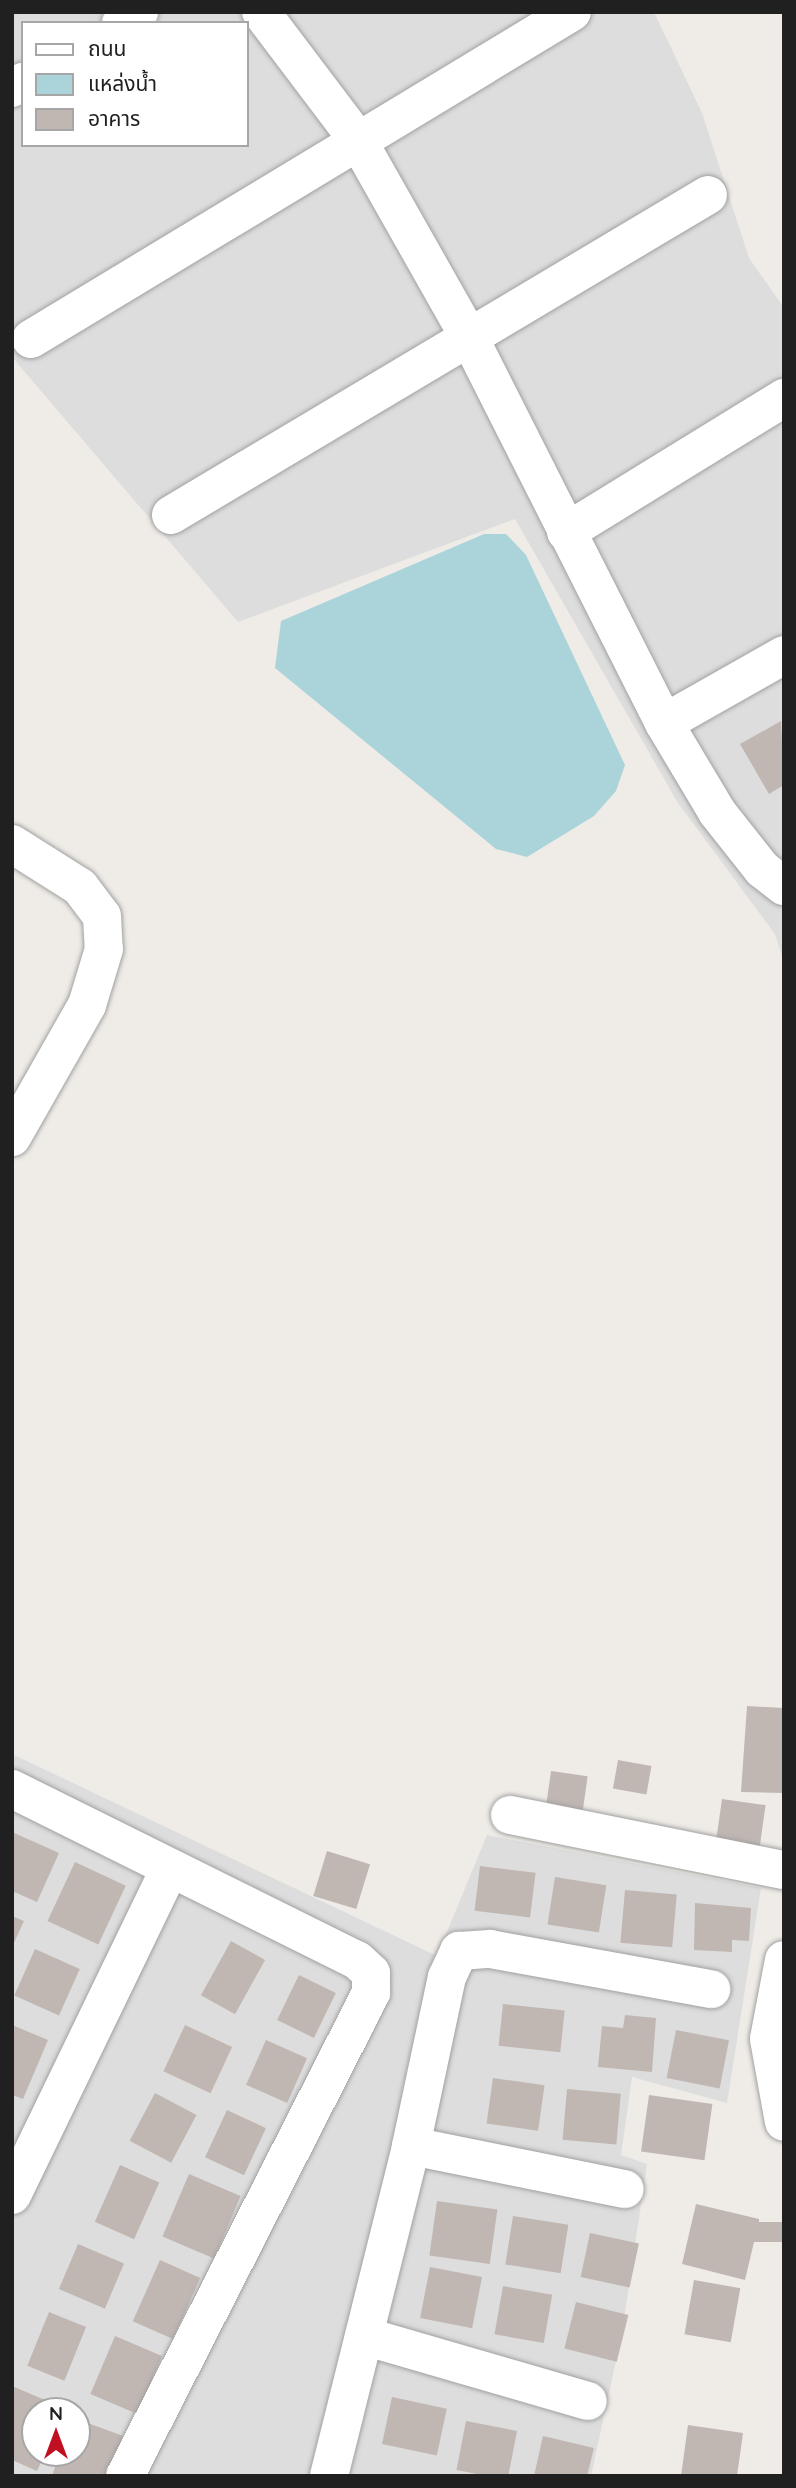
<!DOCTYPE html>
<meta charset="utf-8">
<style>
body{margin:0}
#map{position:relative;width:796px;height:2488px;overflow:hidden;background:#efece7;font-family:Quicksand,"Noto Sans Thai",sans-serif}
div>[style]{position:absolute}
.residential>*{inset:0;background:#ddd}
.water>*{inset:0;background:#abd4da}
.building>*{inset:0;background:#c0b7b3;transform-origin:0 0}
.roads{filter:drop-shadow(0 0 2px #a1a1a1) drop-shadow(0 0 2px #a1a1a1)}
.minor>*{height:38px;margin:-19px;padding:0 19px;transform-origin:19px;border-radius:19px;background:#fff}
span{translate:-50% -50%;white-space:nowrap;text-align:center;line-height:1.15;-webkit-text-stroke:5px #fff;paint-order:stroke}
.frame{position:absolute;inset:0;border:14px solid #202020;pointer-events:none}
.legend{position:absolute;left:21px;top:21px;width:228px;height:126px;box-sizing:border-box;background:#fff;border:2px solid #a6a6a6;margin:0;padding:9px 12px;list-style:none;font-size:21px;color:#202020}
.legend li{display:flex;align-items:center;gap:14px;height:35px}
.legend b{width:35px;border:2px solid #a6a6a6}
.north{position:absolute;left:21px;top:2397px;width:70px;height:70px;box-sizing:border-box;background:#fff;border:2px solid #a6a6a6;border-radius:50%;rotate:0deg;font-size:19px;font-weight:700;line-height:28px;text-align:center;color:#202020}
.north::after{content:'';display:block;margin:auto;width:24px;height:32px;background:#c01021;clip-path:polygon(50% 0,100% 100%,50% 72%,0 100%)}
</style>
<div id="map">
<div class="residential">
<div style="clip-path:polygon(evenodd,12px 12px,654px 12px,702px 113px,749px 258px,784px 308px,784px 962px,775px 934px,678px 803px,515px 519px,238px 622px,12px 357px,12px 12px,23px 23px,247px 23px,247px 145px,23px 145px,23px 23px)"></div>
<div style="clip-path:polygon(evenodd,12px 1754px,437px 1956px,487px 1835px,761px 1888px,727px 2103px,632px 2077px,621px 2155px,647px 2164px,622px 2333px,591px 2476px,12px 2476px,12px 1754px,35px 2411px,77px 2411px,77px 2453px,35px 2453px,35px 2411px)"></div>
</div>
<div class="water">
<div style="clip-path:polygon(484px 534px,506px 534px,526px 555px,625px 765px,616px 791px,594px 816px,527px 857px,496px 849px,275px 668px,281px 621px)"></div>
</div>
<div class="building">
<div style="clip-path:polygon(781px 721px,784px 785px,769px 794px,740px 744px)"></div>
<div style="clip-path:polygon(747px 1706px,784px 1708px,784px 1793px,741px 1792px)"></div>
<div style="left:618px;top:1760px;width:34px;height:29px;rotate:10deg"></div>
<div style="left:551px;top:1771px;width:37px;height:39px;rotate:8deg"></div>
<div style="left:722px;top:1799px;width:44px;height:51px;rotate:8deg"></div>
<div style="clip-path:polygon(12px 1832px,59px 1853px,37px 1902px,12px 1891px)"></div>
<div style="left:327px;top:1851px;width:45px;height:47px;rotate:17deg"></div>
<div style="left:75px;top:1862px;width:56px;height:65px;rotate:25deg"></div>
<div style="left:480px;top:1866px;width:56px;height:45px;rotate:7deg"></div>
<div style="left:555px;top:1877px;width:52px;height:48px;rotate:9deg"></div>
<div style="left:625px;top:1890px;width:52px;height:53px;rotate:5deg"></div>
<div style="clip-path:polygon(695px 1903px,751px 1908px,749px 1941px,732px 1940px,732px 1952px,694px 1950px)"></div>
<div style="clip-path:polygon(12px 1916px,24px 1921px,12px 1947px)"></div>
<div style="left:231px;top:1941px;width:39px;height:62px;rotate:29deg"></div>
<div style="left:35px;top:1949px;width:49px;height:51px;rotate:24deg"></div>
<div style="left:299px;top:1975px;width:41px;height:50px;rotate:26deg"></div>
<div style="left:503px;top:2004px;width:62px;height:42px;rotate:6deg"></div>
<div style="clip-path:polygon(625px 2015px,656px 2018px,652px 2072px,598px 2067px,602px 2026px,623px 2028px)"></div>
<div style="clip-path:polygon(12px 2025px,48px 2040px,23px 2099px,12px 2095px)"></div>
<div style="left:185px;top:2025px;width:52px;height:51px;rotate:25deg"></div>
<div style="left:676px;top:2030px;width:54px;height:49px;rotate:11deg"></div>
<div style="left:266px;top:2040px;width:45px;height:49px;rotate:24deg"></div>
<div style="left:493px;top:2078px;width:52px;height:46px;rotate:8deg"></div>
<div style="left:567px;top:2089px;width:54px;height:51px;rotate:5deg"></div>
<div style="left:155px;top:2093px;width:47px;height:54px;rotate:28deg"></div>
<div style="left:649px;top:2095px;width:64px;height:57px;rotate:8deg"></div>
<div style="left:227px;top:2110px;width:43px;height:52px;rotate:25deg"></div>
<div style="left:120px;top:2165px;width:43px;height:62px;rotate:24deg"></div>
<div style="left:189px;top:2174px;width:56px;height:68px;rotate:23deg"></div>
<div style="left:437px;top:2201px;width:61px;height:55px;rotate:8deg"></div>
<div style="clip-path:polygon(696px 2204px,759px 2219px,759px 2222px,784px 2222px,784px 2242px,754px 2242px,745px 2280px,682px 2264px)"></div>
<div style="left:513px;top:2216px;width:56px;height:49px;rotate:9deg"></div>
<div style="left:590px;top:2233px;width:50px;height:45px;rotate:12deg"></div>
<div style="left:78px;top:2244px;width:50px;height:49px;rotate:23deg"></div>
<div style="left:160px;top:2260px;width:44px;height:67px;rotate:24deg"></div>
<div style="left:430px;top:2267px;width:53px;height:52px;rotate:11deg"></div>
<div style="left:694px;top:2280px;width:47px;height:55px;rotate:10deg"></div>
<div style="left:503px;top:2286px;width:50px;height:49px;rotate:10deg"></div>
<div style="left:576px;top:2302px;width:54px;height:48px;rotate:14deg"></div>
<div style="left:49px;top:2312px;width:40px;height:58px;rotate:22deg"></div>
<div style="left:115px;top:2336px;width:51px;height:63px;rotate:23deg"></div>
<div style="clip-path:polygon(12px 2386px,64px 2408px,63px 2411px,35px 2411px,35px 2453px,45px 2453px,37px 2471px,12px 2460px)"></div>
<div style="left:392px;top:2397px;width:56px;height:48px;rotate:12deg"></div>
<div style="clip-path:polygon(77px 2419px,123px 2436px,108px 2476px,52px 2476px,60px 2453px,77px 2453px)"></div>
<div style="left:466px;top:2421px;width:52px;height:50px;rotate:11deg"></div>
<div style="clip-path:polygon(688px 2425px,743px 2433px,737px 2476px,681px 2476px)"></div>
<div style="clip-path:polygon(543px 2436px,594px 2448px,587px 2476px,534px 2476px)"></div>
</div>
<div class="roads">
<div class="minor">
<div style="left:261px;top:12px;width:159px;rotate:52.9deg"></div>
<div style="left:357px;top:139px;width:227px;rotate:60.5deg"></div>
<div style="left:469px;top:337px;width:432px;rotate:63.2deg"></div>
<div style="left:664px;top:723px;width:104px;rotate:59.2deg"></div>
<div style="left:717px;top:812px;width:73px;rotate:51.7deg"></div>
<div style="left:762px;top:869px;width:28px;rotate:38deg"></div>
<div style="left:121px;top:23px;width:21px;rotate:-31deg"></div>
<div style="left:12px;top:88px;width:13px;rotate:-29deg"></div>
<div style="left:31px;top:339px;width:632px;rotate:-31.15deg"></div>
<div style="left:171px;top:515px;width:625px;rotate:-30.79deg"></div>
<div style="left:566px;top:532px;width:256px;rotate:-31.6deg"></div>
<div style="left:664px;top:723px;width:138px;rotate:-29.5deg"></div>
<div style="left:12px;top:844px;width:80px;rotate:32.3deg"></div>
<div style="left:80px;top:887px;width:36px;rotate:53deg"></div>
<div style="left:102px;top:916px;width:33px;rotate:87deg"></div>
<div style="left:104px;top:949px;width:59px;rotate:106.9deg"></div>
<div style="left:87px;top:1005px;width:152px;rotate:119.6deg"></div>
<div style="left:12px;top:1789px;width:385px;rotate:26.4deg"></div>
<div style="left:357px;top:1960px;width:19px;rotate:43deg"></div>
<div style="left:371px;top:1973px;width:20px;rotate:90deg"></div>
<div style="left:371px;top:1993px;width:542px;rotate:116.99deg"></div>
<div style="left:510px;top:1815px;width:279px;rotate:11.4deg"></div>
<div style="left:784px;top:1960px;width:80px;rotate:100.8deg"></div>
<div style="left:769px;top:2039px;width:84px;rotate:79.8deg"></div>
<div style="left:411px;top:2146px;width:218px;rotate:11.4deg"></div>
<div style="left:12px;top:2195px;width:363px;rotate:-64.2deg"></div>
<div style="left:364px;top:2336px;width:233px;rotate:16.2deg"></div>
<div style="left:329px;top:2476px;width:340px;rotate:-76deg"></div>
<div style="left:411px;top:2146px;width:173px;rotate:-78deg"></div>
<div style="left:447px;top:1977px;width:29px;rotate:-65deg"></div>
<div style="left:459px;top:1951px;width:31px;rotate:-4deg"></div>
<div style="left:490px;top:1949px;width:225px;rotate:10.3deg"></div>
</div>
</div>
<div class="frame"></div>
<ul class="legend">
<li><b style="height:9px;background:#fff"></b>ถนน</li>
<li><b style="height:19px;background:#abd4da"></b>แหล่งน้ำ</li>
<li><b style="height:19px;background:#c0b7b3"></b>อาคาร</li>
</ul>
<div class="north">N</div>
</div>
